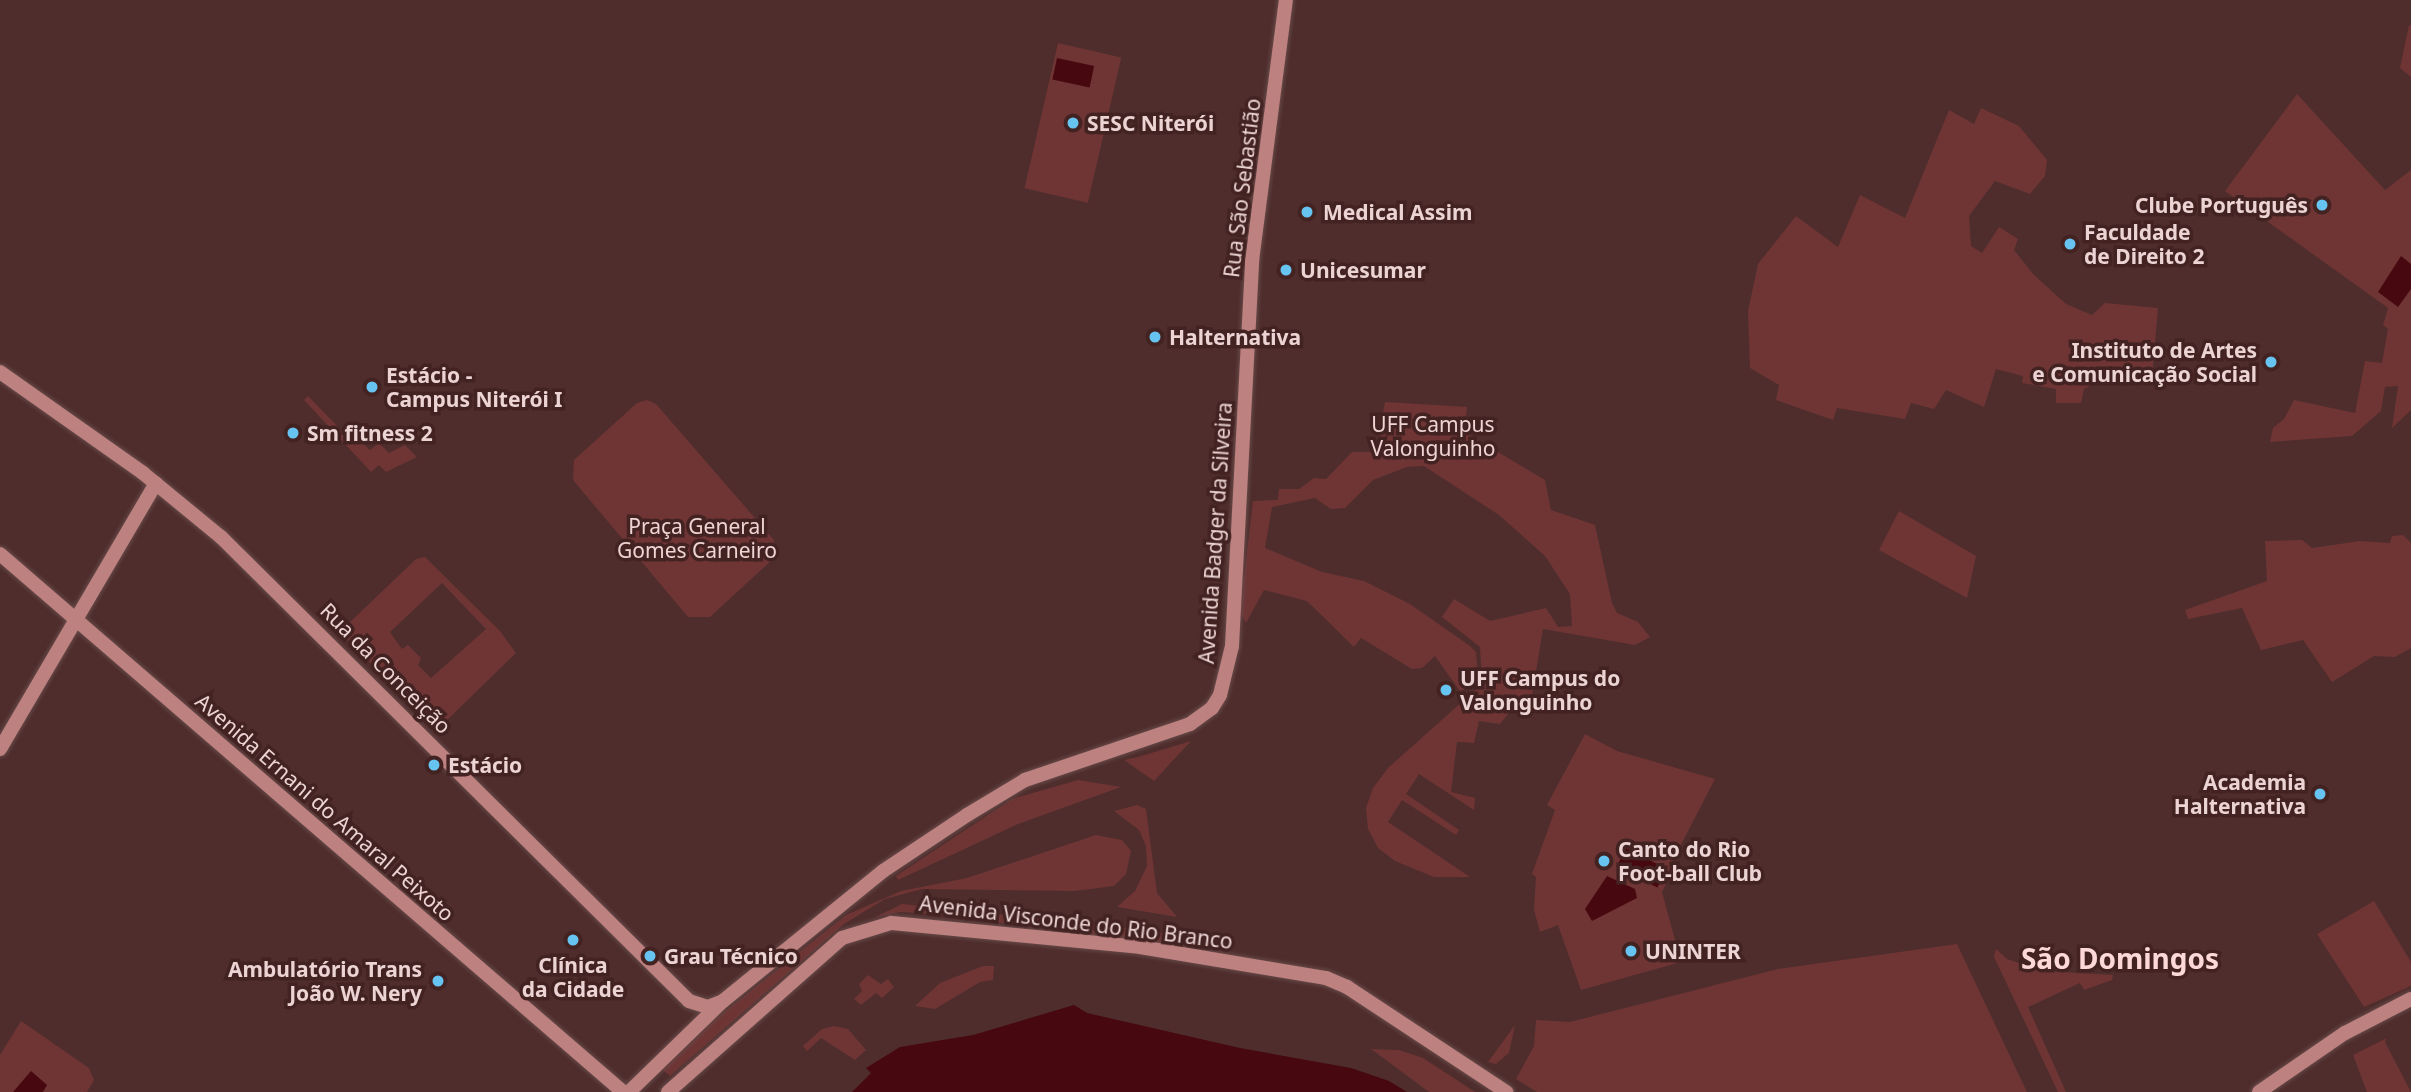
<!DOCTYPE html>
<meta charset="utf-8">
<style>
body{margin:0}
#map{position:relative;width:2411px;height:1092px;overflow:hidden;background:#4e2d2c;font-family:"Noto Sans",sans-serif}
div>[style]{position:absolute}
.green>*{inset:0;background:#6f3535;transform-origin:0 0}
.water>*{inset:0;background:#47080f;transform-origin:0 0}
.roads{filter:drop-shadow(0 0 2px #674a49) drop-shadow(0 0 2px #674a49)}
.secondary>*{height:14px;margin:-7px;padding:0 7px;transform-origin:7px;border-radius:7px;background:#bd8180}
.dots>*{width:19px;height:19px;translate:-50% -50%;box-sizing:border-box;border:4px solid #432222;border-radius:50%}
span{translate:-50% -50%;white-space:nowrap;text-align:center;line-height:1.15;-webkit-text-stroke:7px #432222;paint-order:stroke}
.poi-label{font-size:21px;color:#ebd4d3;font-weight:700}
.left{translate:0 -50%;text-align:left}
.right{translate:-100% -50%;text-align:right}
.street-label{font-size:21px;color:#ebd4d3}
.park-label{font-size:21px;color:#eed4d3}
.district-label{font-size:28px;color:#fcd9d7;font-weight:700}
</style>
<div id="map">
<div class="green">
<div style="clip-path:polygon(2409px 25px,2411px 26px,2411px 77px,2400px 68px)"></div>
<div style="left:1058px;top:43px;width:65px;height:149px;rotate:13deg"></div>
<div style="clip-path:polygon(2297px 94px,2385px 190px,2411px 170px,2411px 410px,2392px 428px,2398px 386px,2385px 387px,2381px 411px,2352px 436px,2270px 442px,2273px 428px,2284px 419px,2294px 400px,2355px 413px,2365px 361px,2382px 363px,2388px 329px,2383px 325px,2388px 308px,2225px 191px)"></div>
<div style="clip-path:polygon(1981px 108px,2019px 126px,2047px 160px,2045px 176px,2030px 194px,1995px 181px,1969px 216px,1971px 246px,1982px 253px,1999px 227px,2018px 239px,2014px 250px,2034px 275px,2066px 304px,2092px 315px,2105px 303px,2158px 308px,2152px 377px,2112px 374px,2084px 389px,2081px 403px,2056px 403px,2056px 389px,2022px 383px,2023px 376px,1996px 369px,1984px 407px,1946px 390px,1934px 409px,1911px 403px,1905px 419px,1837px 408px,1833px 420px,1776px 400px,1779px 385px,1750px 368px,1748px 311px,1758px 264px,1796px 216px,1838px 247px,1860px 195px,1905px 218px,1949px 110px,1974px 124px)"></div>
<div style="clip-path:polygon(308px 396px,347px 436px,351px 432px,370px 450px,379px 443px,389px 453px,405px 445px,417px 457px,386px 472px,379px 465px,371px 472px,304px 400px)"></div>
<div style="clip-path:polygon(647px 400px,656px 404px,774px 540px,773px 559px,710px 617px,688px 617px,573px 480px,574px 460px,637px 403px)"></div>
<div style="clip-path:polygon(1385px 402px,1467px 407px,1464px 432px,1545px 480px,1551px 510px,1595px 525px,1612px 603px,1617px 613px,1638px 622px,1650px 637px,1635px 645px,1543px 629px,1532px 696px,1517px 703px,1500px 724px,1479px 721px,1474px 743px,1457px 742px,1451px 792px,1475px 798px,1474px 810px,1419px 774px,1406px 794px,1459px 830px,1456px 835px,1402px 800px,1388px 822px,1470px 877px,1434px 877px,1395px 861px,1378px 848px,1368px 829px,1366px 808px,1373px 788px,1388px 768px,1482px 684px,1480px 647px,1442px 617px,1454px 599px,1490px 621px,1546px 608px,1558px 627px,1572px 626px,1570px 594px,1545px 556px,1499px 515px,1424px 466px,1407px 467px,1373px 480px,1345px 508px,1331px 509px,1315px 498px,1272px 507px,1265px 548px,1322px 572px,1364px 581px,1410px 604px,1470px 646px,1476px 652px,1478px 675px,1471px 686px,1460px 691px,1435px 656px,1422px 668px,1412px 669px,1361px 638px,1354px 647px,1307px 601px,1264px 590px,1246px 623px,1240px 612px,1253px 501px,1278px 500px,1279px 489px,1299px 489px,1314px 478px,1326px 479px,1352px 452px,1376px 452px)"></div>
<div style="clip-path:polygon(1899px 511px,1976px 556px,1967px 598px,1879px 550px)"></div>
<div style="clip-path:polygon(2403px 535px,2411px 543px,2411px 648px,2395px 657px,2374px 656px,2332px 682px,2303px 640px,2261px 650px,2242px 608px,2188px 619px,2185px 610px,2267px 581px,2265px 541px,2302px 540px,2312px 548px,2360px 541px,2390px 543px,2392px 536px)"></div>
<div style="clip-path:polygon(evenodd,425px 557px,500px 631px,516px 653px,442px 725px,430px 724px,343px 635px,347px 625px,416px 559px,425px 557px,442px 583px,486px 629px,431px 678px,418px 665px,421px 658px,408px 645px,402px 649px,390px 632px,442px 583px)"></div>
<div style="clip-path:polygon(1585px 734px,1617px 751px,1715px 779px,1670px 866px,1674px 868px,1662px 892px,1681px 962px,1581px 990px,1558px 925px,1540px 932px,1534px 910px,1536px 877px,1532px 874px,1555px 810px,1547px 805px)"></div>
<div style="clip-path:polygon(1191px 741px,1154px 781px,1124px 760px,1138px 757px)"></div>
<div style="clip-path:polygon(1078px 780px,1121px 787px,1018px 824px,898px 880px,896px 876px,1012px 799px)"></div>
<div style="clip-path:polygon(1137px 805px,1146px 809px,1157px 893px,1177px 917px,1117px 907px,1135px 891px,1147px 866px,1146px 846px,1139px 830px,1114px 811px)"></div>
<div style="clip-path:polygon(1096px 835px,1122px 840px,1131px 851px,1126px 874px,1114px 886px,1075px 891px,922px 889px,885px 899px,844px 924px,670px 1076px,663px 1070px,718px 1017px,846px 915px,901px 891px,967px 878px)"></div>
<div style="clip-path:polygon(2374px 901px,2411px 962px,2411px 986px,2364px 1007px,2317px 934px)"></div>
<div style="clip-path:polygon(902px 904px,1130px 928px,1194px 937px,1216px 950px,932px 914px,900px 912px,875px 917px)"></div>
<div style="clip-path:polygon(1957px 944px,2027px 1092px,1537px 1092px,1516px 1079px,1534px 1046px,1536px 1020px,1570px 1022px,1778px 969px)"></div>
<div style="clip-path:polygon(1996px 949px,2007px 959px,2043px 971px,2113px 975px,2112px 980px,2084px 990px,2080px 983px,2028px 1007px,2066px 1092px,2058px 1092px,1994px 957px)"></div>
<div style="clip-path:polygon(983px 966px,994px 966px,993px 980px,980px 982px,935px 1009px,915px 1006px,940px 983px)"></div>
<div style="clip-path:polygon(868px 975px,881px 984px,888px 979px,894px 987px,882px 998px,876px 993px,861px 1005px,854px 999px,862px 991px,859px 984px)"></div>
<div style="clip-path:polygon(21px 1021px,89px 1068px,94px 1080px,87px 1092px,0 1092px,0 1055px)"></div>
<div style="clip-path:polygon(1515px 1025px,1509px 1053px,1496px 1064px,1488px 1062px)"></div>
<div style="clip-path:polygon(834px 1026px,848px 1029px,866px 1050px,855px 1060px,821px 1038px,807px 1051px,803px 1046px,822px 1029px)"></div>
<div style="clip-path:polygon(2387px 1038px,2385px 1042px,2411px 1092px,2367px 1092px,2353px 1055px)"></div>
<div style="clip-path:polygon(1371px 1049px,1399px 1050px,1423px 1058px,1475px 1092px,1429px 1092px)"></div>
</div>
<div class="water">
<div style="left:1057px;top:58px;width:38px;height:22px;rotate:12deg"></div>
<div style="clip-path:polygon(2401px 256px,2411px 264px,2411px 289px,2398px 307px,2378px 292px)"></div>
<div style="left:1626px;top:848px;width:46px;height:21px;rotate:27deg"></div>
<div style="clip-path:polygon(1607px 876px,1635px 889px,1637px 898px,1592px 921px,1585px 909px)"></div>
<div style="clip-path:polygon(1074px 1005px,1087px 1013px,1240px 1048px,1351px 1068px,1389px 1081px,1407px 1092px,852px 1092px,871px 1073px,866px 1068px,900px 1047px,973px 1035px)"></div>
<div style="clip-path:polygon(31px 1071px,47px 1085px,43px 1092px,13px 1092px)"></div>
</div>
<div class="roads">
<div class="secondary">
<div style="left:0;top:372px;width:175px;rotate:35.2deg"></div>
<div style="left:143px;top:473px;width:101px;rotate:39.4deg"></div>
<div style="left:221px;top:537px;width:659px;rotate:44.75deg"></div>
<div style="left:689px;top:1001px;width:20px;rotate:18deg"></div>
<div style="left:708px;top:1007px;width:11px;rotate:-22deg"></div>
<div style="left:0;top:554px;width:823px;rotate:40.81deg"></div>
<div style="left:0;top:749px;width:308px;rotate:-59.6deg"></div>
<div style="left:629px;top:1092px;width:131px;rotate:-44.1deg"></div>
<div style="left:723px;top:1001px;width:206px;rotate:-39.1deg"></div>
<div style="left:883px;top:871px;width:101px;rotate:-33.7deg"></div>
<div style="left:967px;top:815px;width:68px;rotate:-31.1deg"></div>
<div style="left:1025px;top:780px;width:174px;rotate:-18.7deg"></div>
<div style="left:1190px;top:724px;width:27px;rotate:-36deg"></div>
<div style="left:1212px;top:708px;width:15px;rotate:-58deg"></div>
<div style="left:1220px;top:695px;width:50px;rotate:-76.2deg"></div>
<div style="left:1232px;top:646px;width:386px;rotate:-87deg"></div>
<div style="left:1252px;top:261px;width:263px;rotate:-82.6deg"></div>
<div style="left:668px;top:1092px;width:232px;rotate:-41.5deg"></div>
<div style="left:842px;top:938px;width:51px;rotate:-17deg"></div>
<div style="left:891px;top:923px;width:250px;rotate:5.5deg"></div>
<div style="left:1140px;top:947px;width:189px;rotate:9.5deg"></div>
<div style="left:1326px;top:978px;width:23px;rotate:23deg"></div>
<div style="left:1347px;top:987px;width:191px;rotate:33.4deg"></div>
<div style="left:2259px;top:1092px;width:104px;rotate:-34.5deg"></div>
<div style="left:2345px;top:1033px;width:74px;rotate:-27.3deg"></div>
</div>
</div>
<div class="dots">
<div style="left:1073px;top:123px;background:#67c4f0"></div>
<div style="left:2322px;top:205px;background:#67c4f0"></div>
<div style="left:1307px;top:212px;background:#67c4f0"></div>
<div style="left:2070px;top:244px;background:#67c4f0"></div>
<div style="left:1286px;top:270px;background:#67c4f0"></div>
<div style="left:1155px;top:337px;background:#67c4f0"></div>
<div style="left:2271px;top:362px;background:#67c4f0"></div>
<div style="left:372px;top:387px;background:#67c4f0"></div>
<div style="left:293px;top:433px;background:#67c4f0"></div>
<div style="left:1446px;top:690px;background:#67c4f0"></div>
<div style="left:434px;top:765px;background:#67c4f0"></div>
<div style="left:2320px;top:794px;background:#67c4f0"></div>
<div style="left:1604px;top:861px;background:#67c4f0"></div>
<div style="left:573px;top:940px;background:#67c4f0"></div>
<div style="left:1631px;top:951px;background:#67c4f0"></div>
<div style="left:650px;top:956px;background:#67c4f0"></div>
<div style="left:438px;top:981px;background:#67c4f0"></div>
</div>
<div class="poi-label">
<span class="left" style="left:1087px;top:123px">SESC Niterói</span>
<span class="right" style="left:2308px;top:205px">Clube Português</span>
<span class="left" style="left:1323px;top:212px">Medical Assim</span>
<span class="left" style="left:2084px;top:244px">Faculdade<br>de Direito 2</span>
<span class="left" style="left:1300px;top:270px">Unicesumar</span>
<span class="left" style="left:1169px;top:337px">Halternativa</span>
<span class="right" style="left:2257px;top:362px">Instituto de Artes<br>e Comunicação Social</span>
<span class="left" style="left:386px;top:387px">Estácio -<br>Campus Niterói I</span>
<span class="left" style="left:307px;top:433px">Sm fitness 2</span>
<span class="left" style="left:1460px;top:690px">UFF Campus do<br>Valonguinho</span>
<span class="left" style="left:448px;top:765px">Estácio</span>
<span class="right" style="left:2306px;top:794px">Academia<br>Halternativa</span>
<span class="left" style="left:1618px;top:861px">Canto do Rio<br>Foot-ball Club</span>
<span class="left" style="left:1645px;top:951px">UNINTER</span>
<span class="left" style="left:664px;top:956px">Grau Técnico</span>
<span style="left:573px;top:977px">Clínica<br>da Cidade</span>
<span class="right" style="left:422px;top:981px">Ambulatório Trans<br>João W. Nery</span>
</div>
<div class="street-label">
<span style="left:1242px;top:188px;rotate:-83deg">Rua São Sebastião</span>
<span style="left:1215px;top:533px;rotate:-86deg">Avenida Badger da Silveira</span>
<span style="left:386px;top:668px;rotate:45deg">Rua da Conceição</span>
<span style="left:325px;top:807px;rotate:41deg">Avenida Ernani do Amaral Peixoto</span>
<span style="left:1076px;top:922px;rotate:7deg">Avenida Visconde do Rio Branco</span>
</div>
<div class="park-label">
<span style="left:1433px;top:436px">UFF Campus<br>Valonguinho</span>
<span style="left:697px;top:538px">Praça General<br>Gomes Carneiro</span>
</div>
<div class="district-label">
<span style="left:2120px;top:958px">São Domingos</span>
</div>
</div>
